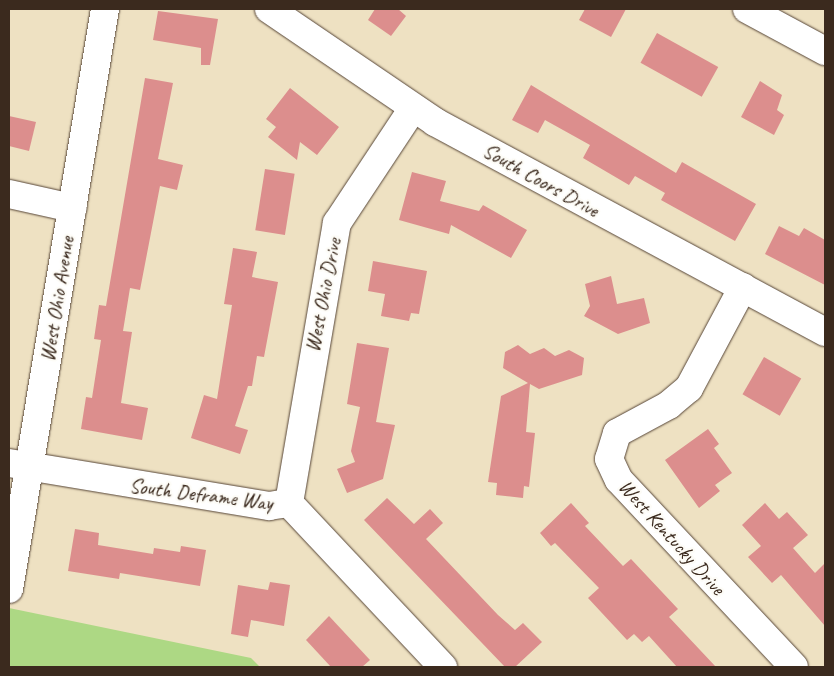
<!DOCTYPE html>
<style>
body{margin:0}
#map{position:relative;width:834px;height:676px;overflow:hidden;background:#eee1c2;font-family:Caveat,sans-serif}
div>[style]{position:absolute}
.green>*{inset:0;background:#add884}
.building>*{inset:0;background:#dc8e8d;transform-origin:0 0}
.roads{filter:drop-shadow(0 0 1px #564537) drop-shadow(0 0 1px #564537)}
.minor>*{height:28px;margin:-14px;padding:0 14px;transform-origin:14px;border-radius:14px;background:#fff}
span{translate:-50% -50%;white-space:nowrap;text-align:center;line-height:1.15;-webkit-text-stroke:4.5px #fdfcf7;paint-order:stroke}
.street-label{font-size:21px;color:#3b2a1e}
.frame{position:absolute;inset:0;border:10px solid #3b2a1e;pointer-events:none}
</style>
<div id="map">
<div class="green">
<div style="clip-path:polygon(9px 608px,251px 658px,260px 667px,9px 667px)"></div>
</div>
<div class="building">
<div style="clip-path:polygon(375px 9px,398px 9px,406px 16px,391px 36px,368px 20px)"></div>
<div style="clip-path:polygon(585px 9px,626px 9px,611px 37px,579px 20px)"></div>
<div style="clip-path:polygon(158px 11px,218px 19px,210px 65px,201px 65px,201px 48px,153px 40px)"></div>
<div style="left:657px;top:33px;width:70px;height:34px;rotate:29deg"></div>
<div style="clip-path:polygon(145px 78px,173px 83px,158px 159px,183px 165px,177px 190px,160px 186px,140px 290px,130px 288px,123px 331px,132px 332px,121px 403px,148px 408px,142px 440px,81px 429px,86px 397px,92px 398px,101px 340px,94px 339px,99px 305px,106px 306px)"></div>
<div style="clip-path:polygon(760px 81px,782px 95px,777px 110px,784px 115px,774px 135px,741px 117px)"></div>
<div style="clip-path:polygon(531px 85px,676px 173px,682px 162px,756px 204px,735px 241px,661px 200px,665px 193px,635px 176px,629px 185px,583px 158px,590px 145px,545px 120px,538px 133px,512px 120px)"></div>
<div style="clip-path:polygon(290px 88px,339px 127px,317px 155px,300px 142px,297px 160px,268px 137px,276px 127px,266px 119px)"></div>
<div style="clip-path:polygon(9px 116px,36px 122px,29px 151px,9px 146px)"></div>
<div style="left:265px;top:169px;width:30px;height:62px;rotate:9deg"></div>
<div style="clip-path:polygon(412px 172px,446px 181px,440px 201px,479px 211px,483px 205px,527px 230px,511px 258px,451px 225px,449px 234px,399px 220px)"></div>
<div style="clip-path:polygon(779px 226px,799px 236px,804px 228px,825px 240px,825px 285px,765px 254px)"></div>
<div style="clip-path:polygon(233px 248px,257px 252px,252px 277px,278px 282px,264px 357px,257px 356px,252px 386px,248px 386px,235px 426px,248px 430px,240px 454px,191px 438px,204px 395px,217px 399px,232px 305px,224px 304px)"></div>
<div style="clip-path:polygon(373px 261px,427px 271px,419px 314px,411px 313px,409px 321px,381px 316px,385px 294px,368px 291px)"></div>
<div style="clip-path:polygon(611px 276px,617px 304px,644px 298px,650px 323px,618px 334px,584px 316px,590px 306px,585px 284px)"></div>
<div style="clip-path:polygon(357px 343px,389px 348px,376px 422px,395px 425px,383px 479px,347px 493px,337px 469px,355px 462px,351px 451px,360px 407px,347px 404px)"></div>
<div style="clip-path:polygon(518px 345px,530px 354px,544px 348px,555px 356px,569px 350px,584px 358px,582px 375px,539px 389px,530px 384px,526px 432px,535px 433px,529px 487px,524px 486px,523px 498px,496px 495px,497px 483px,488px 482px,501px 396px,528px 383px,503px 368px,505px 352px)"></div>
<div style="left:764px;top:357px;width:43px;height:43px;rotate:30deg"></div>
<div style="clip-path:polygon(708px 429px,719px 444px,714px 448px,732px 473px,715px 485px,720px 491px,699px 508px,665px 460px)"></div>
<div style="clip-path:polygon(387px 498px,414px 524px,430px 509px,443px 523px,426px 539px,498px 615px,515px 630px,523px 623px,542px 642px,515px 667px,505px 667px,364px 520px)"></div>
<div style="clip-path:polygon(571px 503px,589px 523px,585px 526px,623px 566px,631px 559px,678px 609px,669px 617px,716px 667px,677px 667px,649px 636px,642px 642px,634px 634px,627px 640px,588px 598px,599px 588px,555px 543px,551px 546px,540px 533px)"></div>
<div style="clip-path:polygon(765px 503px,779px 519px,787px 512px,808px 535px,793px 548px,815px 573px,825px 563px,825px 626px,781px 575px,772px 583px,748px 557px,761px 546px,742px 525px)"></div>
<div style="clip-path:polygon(75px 529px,99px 533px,98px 545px,153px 554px,154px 548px,180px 552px,181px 546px,206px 550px,200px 586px,120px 573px,119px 579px,68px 571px)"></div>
<div style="clip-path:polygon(270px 582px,290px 585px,284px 626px,251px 620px,248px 637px,231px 634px,238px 585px,268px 590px)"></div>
<div style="clip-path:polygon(329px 616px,370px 660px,362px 667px,331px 667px,306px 640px)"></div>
</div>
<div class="roads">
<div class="minor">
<div style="left:269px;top:9px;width:201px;rotate:34.2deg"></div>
<div style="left:435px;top:122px;width:443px;rotate:28.3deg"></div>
<div style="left:747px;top:9px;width:89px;rotate:28.3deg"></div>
<div style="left:9px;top:194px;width:65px;rotate:12.5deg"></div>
<div style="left:743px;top:287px;width:115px;rotate:118.1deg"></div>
<div style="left:689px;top:388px;width:26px;rotate:140deg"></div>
<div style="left:669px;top:405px;width:59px;rotate:151.7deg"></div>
<div style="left:617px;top:433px;width:27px;rotate:107deg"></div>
<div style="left:609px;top:459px;width:23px;rotate:65deg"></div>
<div style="left:619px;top:480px;width:256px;rotate:46.9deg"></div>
<div style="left:9px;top:463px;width:264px;rotate:9.4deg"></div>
<div style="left:269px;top:506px;width:20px;rotate:-9deg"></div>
<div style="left:289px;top:503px;width:225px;rotate:46.8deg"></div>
<div style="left:289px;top:503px;width:284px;rotate:-80.3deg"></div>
<div style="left:337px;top:223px;width:138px;rotate:-56.5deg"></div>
<div style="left:9px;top:589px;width:588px;rotate:-80.6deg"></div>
</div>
</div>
<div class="street-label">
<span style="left:541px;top:180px;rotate:29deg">South Coors Drive</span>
<span style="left:323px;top:295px;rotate:-79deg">West Ohio Drive</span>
<span style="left:57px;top:299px;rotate:-81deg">West Ohio Avenue</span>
<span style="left:201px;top:494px;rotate:7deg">South Deframe Way</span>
<span style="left:672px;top:537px;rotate:48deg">West Kentucky Drive</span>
</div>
<div class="frame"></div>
</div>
